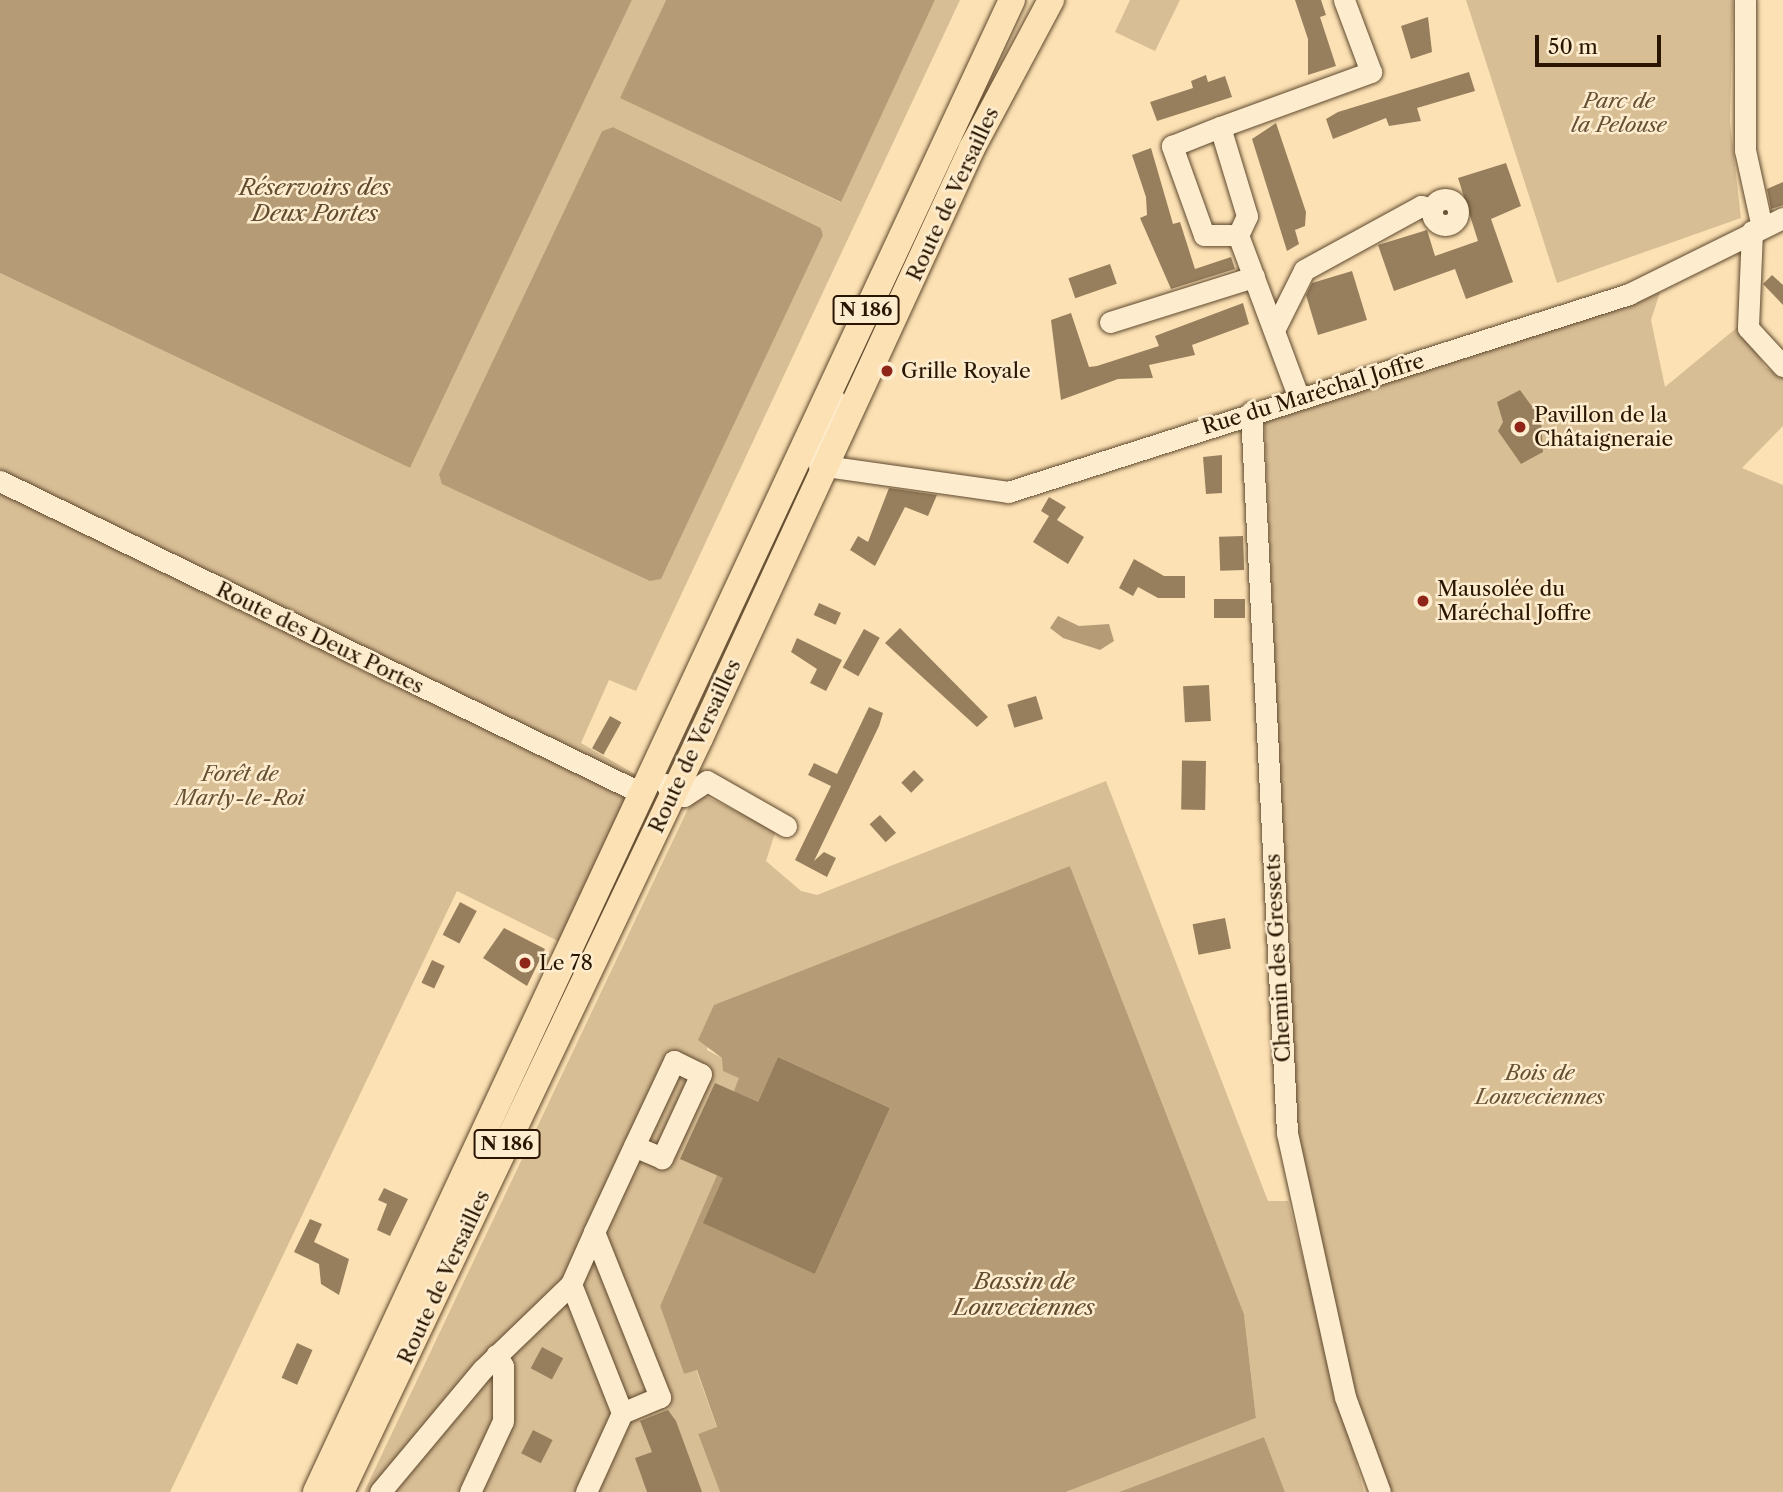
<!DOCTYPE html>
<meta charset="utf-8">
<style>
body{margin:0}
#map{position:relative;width:1783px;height:1492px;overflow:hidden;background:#fce1b4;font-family:"Libre Caslon Text",serif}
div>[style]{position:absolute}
.green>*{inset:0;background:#d8be95}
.water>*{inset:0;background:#b59c77}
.building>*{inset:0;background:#977f5e;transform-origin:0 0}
.roads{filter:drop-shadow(0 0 2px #5e482d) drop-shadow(0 0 2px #5e482d)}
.minor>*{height:21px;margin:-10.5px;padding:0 10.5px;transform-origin:10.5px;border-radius:10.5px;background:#fdecce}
.minor>.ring{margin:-10.5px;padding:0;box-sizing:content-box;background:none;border:21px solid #fdecce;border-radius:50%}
.major>*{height:26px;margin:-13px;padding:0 13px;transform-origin:13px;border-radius:13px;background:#fce1b4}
.dots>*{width:19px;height:19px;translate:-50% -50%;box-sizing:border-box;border:4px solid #fdecce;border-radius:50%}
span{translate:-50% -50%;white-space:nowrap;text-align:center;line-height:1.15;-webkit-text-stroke:5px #fdecce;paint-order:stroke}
.shield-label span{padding:2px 5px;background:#fdecce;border:2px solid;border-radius:5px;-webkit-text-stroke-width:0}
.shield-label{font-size:19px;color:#2a1500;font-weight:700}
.park-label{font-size:21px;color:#675034;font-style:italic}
.street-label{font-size:21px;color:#2a1500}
.poi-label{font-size:21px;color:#2a1500}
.left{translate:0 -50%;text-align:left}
.water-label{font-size:23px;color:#624b30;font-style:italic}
.scale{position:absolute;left:1535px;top:35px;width:126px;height:32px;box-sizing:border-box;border:4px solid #2a1500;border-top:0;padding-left:9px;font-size:21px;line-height:24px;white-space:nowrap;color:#2a1500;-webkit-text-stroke:5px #fdecce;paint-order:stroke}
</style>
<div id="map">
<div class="green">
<div style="clip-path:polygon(evenodd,632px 0,666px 0,621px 98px,840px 202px,935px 0,960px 0,636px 691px,609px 680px,581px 743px,647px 781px,570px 947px,457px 891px,170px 1492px,0 1492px,0 273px,410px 468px,632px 0,613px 127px,821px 228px,823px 235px,439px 474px,602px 131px,613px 127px)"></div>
<div style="clip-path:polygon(1130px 0,1180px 0,1155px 51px,1115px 32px)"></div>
<div style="clip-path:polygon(1466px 0,1733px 0,1730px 122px,1741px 218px,1557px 283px)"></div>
<div style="clip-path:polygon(1662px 286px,1651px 320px,1665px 387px,1740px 325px,1765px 367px,1783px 378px,1783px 426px,1742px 468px,1783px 485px,1783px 1492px,1390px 1492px,1355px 1393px,1295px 1132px,1264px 415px)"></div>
<div style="clip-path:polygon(1106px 781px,1268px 1201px,1288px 1201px,1364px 1492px,1285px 1492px,1264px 1437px,1119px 1492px,1066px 1492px,1256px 1418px,1244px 1314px,1070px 866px,708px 1045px,707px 1050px,722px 1058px,778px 1057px,890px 1108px,815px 1274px,717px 1175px,660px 1306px,684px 1374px,696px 1369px,717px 1428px,698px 1434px,720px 1492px,364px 1492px,696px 792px,776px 830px,766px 861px,801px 891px,817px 895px)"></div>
</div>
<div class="water">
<div style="clip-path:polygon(0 0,632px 0,410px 468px,0 273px)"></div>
<div style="clip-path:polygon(666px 0,935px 0,841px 202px,620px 98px)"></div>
<div style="clip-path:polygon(613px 127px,821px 228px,823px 235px,661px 579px,650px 581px,442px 484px,439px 474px,602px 131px)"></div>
<div style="clip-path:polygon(1058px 616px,1079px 626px,1109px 624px,1114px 641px,1100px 650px,1063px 638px,1050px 628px)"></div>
<div style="clip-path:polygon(1070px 866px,1244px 1314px,1256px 1418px,1066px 1492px,720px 1492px,698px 1434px,717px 1427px,697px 1370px,684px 1374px,660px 1306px,717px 1175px,711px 1164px,815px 1274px,890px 1108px,778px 1057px,748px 1124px,734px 1091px,739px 1078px,723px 1071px,722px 1058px,698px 1040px,714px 1005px)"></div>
<div style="clip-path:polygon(1264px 1437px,1285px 1492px,1119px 1492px)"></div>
</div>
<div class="building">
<div style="clip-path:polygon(1295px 0,1321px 0,1326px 15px,1320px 17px,1336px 66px,1308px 75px,1308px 39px)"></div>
<div style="clip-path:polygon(1428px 17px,1432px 52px,1411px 59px,1401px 26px)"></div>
<div style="clip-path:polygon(1469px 72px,1475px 91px,1417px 108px,1421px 121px,1389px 126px,1386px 118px,1333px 139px,1326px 119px,1338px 112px)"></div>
<div style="clip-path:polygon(1206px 75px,1208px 82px,1225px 76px,1232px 97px,1157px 121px,1150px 102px,1193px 88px,1191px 81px)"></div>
<div style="clip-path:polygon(1276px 123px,1306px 212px,1305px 226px,1295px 230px,1299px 244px,1287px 251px,1252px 139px)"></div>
<div style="clip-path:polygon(1151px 148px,1173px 224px,1180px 222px,1195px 269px,1231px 257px,1235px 269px,1171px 289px,1140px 218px,1147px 215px,1146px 197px,1132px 155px)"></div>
<div style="clip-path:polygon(1506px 163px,1521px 206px,1491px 219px,1513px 282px,1466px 299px,1455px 269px,1394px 291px,1378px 245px,1427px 230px,1435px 256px,1478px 241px,1458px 178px)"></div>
<div style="clip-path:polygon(1783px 182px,1783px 205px,1771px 209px,1767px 189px)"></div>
<div style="left:1110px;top:264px;width:21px;height:44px;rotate:71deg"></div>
<div style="clip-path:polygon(1352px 271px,1367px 320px,1318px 335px,1306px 295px,1312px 283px)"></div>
<div style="clip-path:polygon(1772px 275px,1783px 285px,1783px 305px,1763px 284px)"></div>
<div style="clip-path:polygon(1243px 303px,1249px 324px,1192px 345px,1195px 355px,1149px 365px,1153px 378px,1118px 379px,1061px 400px,1051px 320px,1071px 313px,1089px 367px,1097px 366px,1159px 346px,1155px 336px)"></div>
<div style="clip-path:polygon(1520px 390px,1541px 419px,1543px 452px,1521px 464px,1498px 431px,1503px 422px,1497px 402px)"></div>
<div style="clip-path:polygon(1222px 455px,1222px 493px,1206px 494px,1203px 457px)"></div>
<div style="clip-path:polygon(889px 488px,937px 495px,928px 516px,905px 507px,875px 566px,850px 550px,858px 536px,868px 542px)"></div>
<div style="clip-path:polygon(1049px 497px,1066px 507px,1057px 520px,1084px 537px,1068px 564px,1033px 542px,1049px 516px,1041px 511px)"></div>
<div style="left:1243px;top:536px;width:34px;height:24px;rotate:88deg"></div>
<div style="clip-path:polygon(1134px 559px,1164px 576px,1185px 576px,1185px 598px,1158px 598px,1138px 587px,1133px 596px,1119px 588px)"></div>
<div style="left:1245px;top:599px;width:19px;height:31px;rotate:90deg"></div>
<div style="left:819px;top:603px;width:24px;height:13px;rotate:24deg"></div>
<div style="clip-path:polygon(900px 628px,988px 717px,977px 727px,885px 643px)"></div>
<div style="left:864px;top:629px;width:18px;height:44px;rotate:29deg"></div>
<div style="clip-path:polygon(797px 638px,842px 660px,826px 691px,810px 683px,817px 669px,791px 652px)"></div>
<div style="left:1209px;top:685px;width:36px;height:26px;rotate:87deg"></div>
<div style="left:1036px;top:696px;width:24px;height:30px;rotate:73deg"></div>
<div style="clip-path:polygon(869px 707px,883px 713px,879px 726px,814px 861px,824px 852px,836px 858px,827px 877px,795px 860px,831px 786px,808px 775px,814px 763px,837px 774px)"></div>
<div style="left:610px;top:716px;width:13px;height:37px;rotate:29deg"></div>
<div style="left:1206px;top:761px;width:49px;height:24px;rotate:91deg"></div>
<div style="left:914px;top:770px;width:14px;height:18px;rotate:45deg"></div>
<div style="left:880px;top:815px;width:24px;height:14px;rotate:48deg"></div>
<div style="left:460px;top:902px;width:19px;height:37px;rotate:28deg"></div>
<div style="left:1225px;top:918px;width:31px;height:33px;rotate:79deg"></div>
<div style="clip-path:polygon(504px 928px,545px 949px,527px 986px,483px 958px)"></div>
<div style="left:432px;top:960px;width:14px;height:25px;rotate:25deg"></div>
<div style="clip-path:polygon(778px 1057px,890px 1108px,815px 1274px,703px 1223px,723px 1178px,680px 1159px,715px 1083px,758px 1102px)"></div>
<div style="clip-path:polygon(384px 1188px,408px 1199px,390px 1236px,377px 1230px,387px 1204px,378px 1200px)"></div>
<div style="clip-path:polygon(310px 1219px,322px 1224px,314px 1242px,349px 1259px,339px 1295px,321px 1284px,319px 1264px,294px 1252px)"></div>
<div style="left:297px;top:1343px;width:17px;height:38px;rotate:24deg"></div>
<div style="left:542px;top:1347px;width:24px;height:24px;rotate:28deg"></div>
<div style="clip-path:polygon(668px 1410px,676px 1421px,702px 1492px,647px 1492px,635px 1458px,652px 1452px,640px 1421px)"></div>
<div style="left:533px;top:1430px;width:22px;height:26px;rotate:27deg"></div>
</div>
<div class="roads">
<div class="minor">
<div style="left:1745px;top:0;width:150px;rotate:90deg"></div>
<div style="left:1745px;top:150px;width:79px;rotate:77.6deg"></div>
<div style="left:1220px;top:127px;width:161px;rotate:-20deg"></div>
<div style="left:1371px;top:72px;width:77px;rotate:-110.6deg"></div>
<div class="ring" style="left:1432px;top:199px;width:5px;height:5px"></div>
<div style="left:1752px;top:231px;width:97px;rotate:92.4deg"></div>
<div style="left:1748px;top:328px;width:52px;rotate:47.4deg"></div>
<div style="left:1238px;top:235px;width:34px;rotate:180deg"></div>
<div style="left:1204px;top:235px;width:95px;rotate:-109.8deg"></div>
<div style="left:1172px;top:146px;width:52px;rotate:-21.6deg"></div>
<div style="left:1220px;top:127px;width:93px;rotate:73.1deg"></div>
<div style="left:1247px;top:216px;width:21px;rotate:115deg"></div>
<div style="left:1238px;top:235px;width:174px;rotate:69.5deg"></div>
<div style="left:1110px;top:322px;width:151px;rotate:-17.4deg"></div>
<div style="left:1274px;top:330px;width:67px;rotate:-63.4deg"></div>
<div style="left:1304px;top:270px;width:133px;rotate:-28.7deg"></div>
<div style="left:1421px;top:206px;width:11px;rotate:15deg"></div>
<div style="left:836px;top:401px;width:66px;rotate:104.9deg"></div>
<div style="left:819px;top:465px;width:191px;rotate:8.1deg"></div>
<div style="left:1008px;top:492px;width:652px;rotate:-17.68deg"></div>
<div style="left:1629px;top:294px;width:172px;rotate:-26.3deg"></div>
<div style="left:1251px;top:412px;width:722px;rotate:87.14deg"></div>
<div style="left:1287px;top:1133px;width:270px;rotate:77.6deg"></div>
<div style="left:1345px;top:1397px;width:101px;rotate:69.8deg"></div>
<div style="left:0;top:481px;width:713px;rotate:25.95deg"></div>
<div style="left:707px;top:781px;width:91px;rotate:29.7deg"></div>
<div style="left:666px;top:784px;width:13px;rotate:61deg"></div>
<div style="left:672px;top:795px;width:12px;rotate:5deg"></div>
<div style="left:684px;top:796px;width:27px;rotate:-33deg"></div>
<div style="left:594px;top:1232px;width:178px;rotate:68.2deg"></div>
<div style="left:660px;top:1397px;width:41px;rotate:157.2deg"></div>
<div style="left:571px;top:1284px;width:139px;rotate:68.4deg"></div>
<div style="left:622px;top:1413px;width:87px;rotate:114.5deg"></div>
<div style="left:380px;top:1492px;width:160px;rotate:-50.1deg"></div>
<div style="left:483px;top:1369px;width:122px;rotate:-44deg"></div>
<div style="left:571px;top:1284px;width:57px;rotate:-66.1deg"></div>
<div style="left:594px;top:1232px;width:95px;rotate:-65.1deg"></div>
<div style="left:634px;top:1146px;width:94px;rotate:-64.8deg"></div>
<div style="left:674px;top:1061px;width:30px;rotate:26deg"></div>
<div style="left:701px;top:1074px;width:93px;rotate:114.9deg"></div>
<div style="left:662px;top:1158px;width:30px;rotate:-157deg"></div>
<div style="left:470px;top:1492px;width:78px;rotate:-65.1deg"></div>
<div style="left:503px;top:1421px;width:55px;rotate:-90deg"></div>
<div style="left:503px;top:1366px;width:13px;rotate:-122deg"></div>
</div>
<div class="major">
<div style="left:316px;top:1492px;width:1646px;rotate:-64.99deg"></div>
<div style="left:341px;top:1492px;width:835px;rotate:-64.54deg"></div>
<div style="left:700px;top:738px;width:650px;rotate:-65.25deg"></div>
<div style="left:972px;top:148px;width:168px;rotate:-61.9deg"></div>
</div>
</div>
<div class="dots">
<div style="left:887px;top:371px;background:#8f2418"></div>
<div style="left:1520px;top:427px;background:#8f2418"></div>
<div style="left:1423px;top:601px;background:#8f2418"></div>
<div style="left:525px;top:963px;background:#8f2418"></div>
</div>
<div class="shield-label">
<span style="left:866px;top:310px">N 186</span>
<span style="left:507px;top:1144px">N 186</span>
</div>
<div class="park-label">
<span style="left:1619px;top:113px">Parc de<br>la Pelouse</span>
<span style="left:240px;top:786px">Forêt de<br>Marly-le-Roi</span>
<span style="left:1540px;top:1085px">Bois de<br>Louveciennes</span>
</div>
<div class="street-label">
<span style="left:953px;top:194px;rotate:-65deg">Route de Versailles</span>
<span style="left:1313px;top:394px;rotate:-17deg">Rue du Maréchal Joffre</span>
<span style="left:320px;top:638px;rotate:26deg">Route des Deux Portes</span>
<span style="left:695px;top:746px;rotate:-65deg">Route de Versailles</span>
<span style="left:1278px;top:958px;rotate:-93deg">Chemin des Gressets</span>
<span style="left:444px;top:1277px;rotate:-65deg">Route de Versailles</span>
</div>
<div class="poi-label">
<span class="left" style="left:901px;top:371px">Grille Royale</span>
<span class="left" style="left:1534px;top:427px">Pavillon de la<br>Châtaigneraie</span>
<span class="left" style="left:1437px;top:601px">Mausolée du<br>Maréchal Joffre</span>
<span class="left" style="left:539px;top:963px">Le 78</span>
</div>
<div class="water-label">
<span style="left:315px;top:200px">Réservoirs des<br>Deux Portes</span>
<span style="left:1024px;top:1294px">Bassin de<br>Louveciennes</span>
</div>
<div class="scale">50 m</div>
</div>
